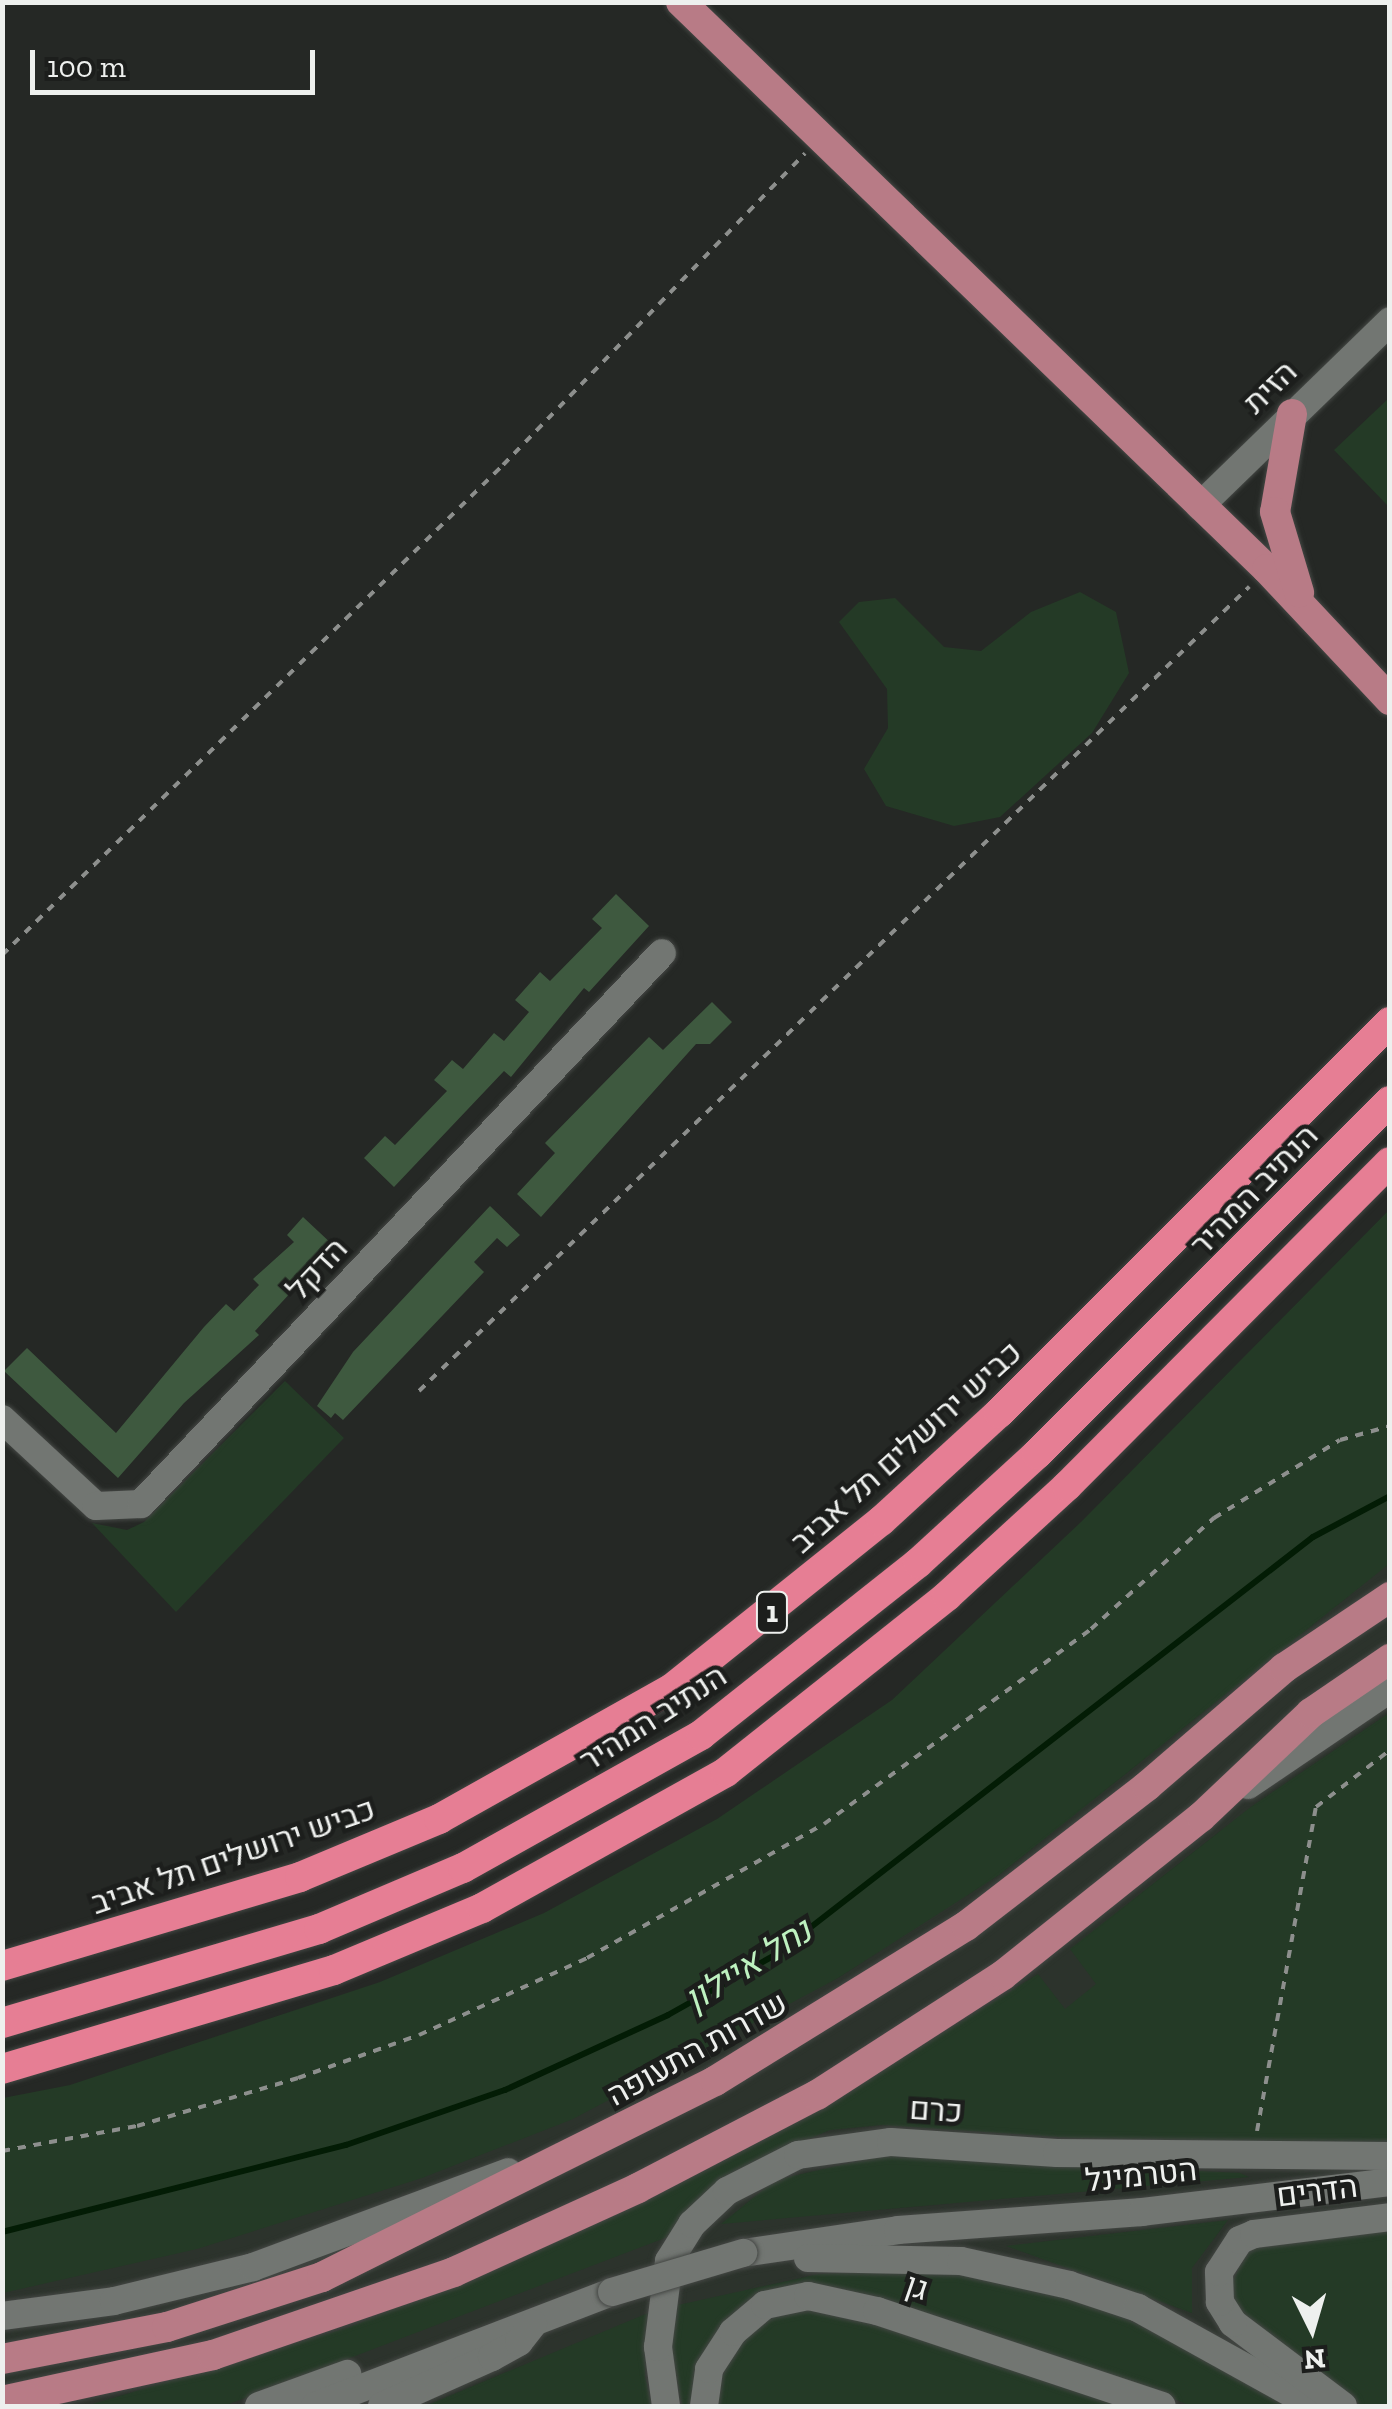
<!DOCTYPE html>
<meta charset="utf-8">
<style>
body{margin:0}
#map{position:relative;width:1392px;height:2409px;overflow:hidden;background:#252825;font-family:"Zilla Slab",Heebo,serif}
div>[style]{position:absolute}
.built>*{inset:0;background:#2c332c}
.green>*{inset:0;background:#243a26}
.stream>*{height:6px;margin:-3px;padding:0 3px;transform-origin:3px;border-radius:3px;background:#031c05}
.building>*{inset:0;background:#3e593f}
.path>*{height:4px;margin-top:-2px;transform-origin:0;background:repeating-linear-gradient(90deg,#8d8f8d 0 8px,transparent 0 16px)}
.roads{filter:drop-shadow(0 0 2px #444744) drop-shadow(0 0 2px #444744)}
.minor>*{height:28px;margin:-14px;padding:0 14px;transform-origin:14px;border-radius:14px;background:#727672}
.major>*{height:30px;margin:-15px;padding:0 15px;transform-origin:15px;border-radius:15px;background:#b87b86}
.highway>*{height:30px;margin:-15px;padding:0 15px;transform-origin:15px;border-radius:15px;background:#e67e94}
.bridges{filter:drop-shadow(0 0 2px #444744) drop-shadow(0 0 2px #444744)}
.minor-bridge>*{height:28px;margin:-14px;padding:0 14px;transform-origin:14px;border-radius:14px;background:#727672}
span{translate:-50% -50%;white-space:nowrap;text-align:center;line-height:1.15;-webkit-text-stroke:9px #1c1e1c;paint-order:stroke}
.shield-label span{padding:2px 8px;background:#1c1e1c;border:2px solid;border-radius:8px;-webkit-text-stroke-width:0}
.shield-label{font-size:30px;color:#eef0ee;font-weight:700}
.street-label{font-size:32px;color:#eef0ee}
.water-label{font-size:35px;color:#bef1c0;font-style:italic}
.frame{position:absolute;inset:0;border:5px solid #eef0ee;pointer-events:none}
.north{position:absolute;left:1262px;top:2279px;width:100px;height:100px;-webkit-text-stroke:8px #1c1e1c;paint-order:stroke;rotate:175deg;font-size:28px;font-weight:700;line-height:40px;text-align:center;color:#eef0ee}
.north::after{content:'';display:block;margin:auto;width:35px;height:45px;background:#eef0ee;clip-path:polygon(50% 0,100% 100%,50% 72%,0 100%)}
.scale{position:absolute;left:30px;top:50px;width:285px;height:45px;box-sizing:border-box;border:5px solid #eef0ee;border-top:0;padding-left:12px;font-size:30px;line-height:35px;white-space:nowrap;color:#eef0ee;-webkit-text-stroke:8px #1c1e1c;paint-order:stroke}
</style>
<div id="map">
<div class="built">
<div style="clip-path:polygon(1389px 1547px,1389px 2406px,3px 2406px,3px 2258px)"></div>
</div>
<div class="green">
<div style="clip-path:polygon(1389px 398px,1389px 507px,1334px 450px)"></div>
<div style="clip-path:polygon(1080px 592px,1116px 612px,1129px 673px,1092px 733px,1000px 817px,954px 826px,886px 806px,864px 769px,888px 728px,887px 689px,839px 622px,859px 602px,895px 598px,944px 647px,981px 651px,1031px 612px)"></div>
<div style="clip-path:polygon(1389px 1210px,1389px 1564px,999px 1875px,838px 1978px,573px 2119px,422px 2178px,197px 2249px,3px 2293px,3px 2098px,70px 2085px,380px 1982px,544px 1913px,717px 1819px,892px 1700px,1082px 1521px)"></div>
<div style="clip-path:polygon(285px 1381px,344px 1438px,176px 1612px,92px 1523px,127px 1530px,144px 1522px)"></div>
<div style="clip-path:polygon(1389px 1713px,1389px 2143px,1073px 2138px,882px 2125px,830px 2130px,743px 2167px,678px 2233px,224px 2406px,86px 2406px,350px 2327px,618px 2213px,807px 2117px,1038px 1974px,1065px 2009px,1096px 1984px,1070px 1949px,1252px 1806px)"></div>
<div style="clip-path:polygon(885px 2155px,1240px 2173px,1249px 2177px,721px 2224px,775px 2180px)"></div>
<div style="clip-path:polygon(1228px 2220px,1192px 2268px,1192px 2313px,1006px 2246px)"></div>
<div style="clip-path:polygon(1389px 2229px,1389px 2406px,1362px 2406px,1235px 2310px,1228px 2290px,1249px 2249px)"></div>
<div style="clip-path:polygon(877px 2271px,945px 2271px,1035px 2284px,1134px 2319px,1288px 2406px,1191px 2406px,1147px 2388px,766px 2297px,693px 2406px,682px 2406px,671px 2346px,678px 2305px,819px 2274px)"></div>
<div style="clip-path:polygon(792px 2307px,833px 2311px,1127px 2406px,711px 2406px,711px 2381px,740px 2333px)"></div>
<div style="clip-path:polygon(648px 2313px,645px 2376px,652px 2406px,425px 2406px)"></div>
</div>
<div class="stream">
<div style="left:2px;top:2232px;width:355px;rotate:-14.2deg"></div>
<div style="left:346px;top:2145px;width:168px;rotate:-19.1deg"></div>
<div style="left:505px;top:2090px;width:179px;rotate:-24.7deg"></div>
<div style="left:668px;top:2015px;width:123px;rotate:-29.3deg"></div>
<div style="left:775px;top:1955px;width:681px;rotate:-37.85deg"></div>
<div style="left:1313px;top:1537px;width:87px;rotate:-28deg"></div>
</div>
<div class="building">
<div style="clip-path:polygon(616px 894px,649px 926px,589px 992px,584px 988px,511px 1077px,504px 1071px,394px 1187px,364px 1158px,385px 1136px,395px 1145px,447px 1091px,434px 1080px,452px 1060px,463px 1069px,494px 1033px,504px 1041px,529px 1012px,515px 1000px,540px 972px,550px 981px,602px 928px,592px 919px)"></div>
<div style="clip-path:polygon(712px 1002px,732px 1022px,710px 1044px,696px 1044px,541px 1217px,517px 1194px,555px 1153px,545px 1143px,649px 1037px,663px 1050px)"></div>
<div style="clip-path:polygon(490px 1206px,520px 1235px,507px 1247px,497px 1238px,474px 1262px,484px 1272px,343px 1420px,335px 1413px,331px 1418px,317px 1406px,353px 1352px)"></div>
<div style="clip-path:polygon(303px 1217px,334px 1246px,255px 1331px,259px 1335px,184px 1403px,118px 1478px,4px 1371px,27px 1348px,116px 1433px,204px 1327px,226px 1304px,234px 1311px,259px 1285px,253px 1279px,294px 1242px,287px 1235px)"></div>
</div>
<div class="path">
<div style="left:2px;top:955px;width:701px;rotate:-44.36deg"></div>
<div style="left:503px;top:465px;width:434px;rotate:-45.9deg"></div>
<div style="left:419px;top:1391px;width:1156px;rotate:-44.09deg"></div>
<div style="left:1257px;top:2131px;width:329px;rotate:-79.7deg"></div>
<div style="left:1316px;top:1807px;width:93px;rotate:-37.6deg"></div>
<div style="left:2px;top:2151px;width:137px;rotate:-10.5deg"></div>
<div style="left:137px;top:2126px;width:168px;rotate:-16.6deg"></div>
<div style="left:298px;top:2078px;width:128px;rotate:-19.6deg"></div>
<div style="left:419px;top:2035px;width:185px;rotate:-24.6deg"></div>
<div style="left:587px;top:1958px;width:272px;rotate:-29.5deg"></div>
<div style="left:824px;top:1824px;width:331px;rotate:-36.1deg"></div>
<div style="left:1091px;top:1629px;width:166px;rotate:-42.1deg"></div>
<div style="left:1214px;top:1518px;width:148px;rotate:-31.8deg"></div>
<div style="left:1340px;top:1440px;width:52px;rotate:-15.6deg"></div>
</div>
<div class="roads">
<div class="minor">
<div style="left:1200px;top:506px;width:265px;rotate:-44.2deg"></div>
<div style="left:2px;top:1419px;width:128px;rotate:42.8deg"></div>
<div style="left:96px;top:1506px;width:45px;rotate:-2.5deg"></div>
<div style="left:141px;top:1504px;width:758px;rotate:-46.6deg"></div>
<div style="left:1248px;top:1785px;width:171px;rotate:-34.1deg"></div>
<div style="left:743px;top:2253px;width:157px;rotate:-8.4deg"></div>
<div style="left:898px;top:2230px;width:245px;rotate:-4.2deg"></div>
<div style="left:1142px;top:2212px;width:250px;rotate:-6.9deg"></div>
<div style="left:808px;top:2258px;width:153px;rotate:1.1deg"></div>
<div style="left:961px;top:2261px;width:111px;rotate:12.5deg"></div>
<div style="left:1069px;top:2285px;width:73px;rotate:18.4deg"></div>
<div style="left:1138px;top:2308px;width:202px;rotate:29deg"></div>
<div style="left:2px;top:2316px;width:113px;rotate:-7.6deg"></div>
<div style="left:114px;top:2301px;width:143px;rotate:-13.7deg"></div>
<div style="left:253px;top:2267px;width:272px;rotate:-20.4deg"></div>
<div style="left:259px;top:2406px;width:94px;rotate:-20deg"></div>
<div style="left:315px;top:2406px;width:318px;rotate:-21deg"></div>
<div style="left:382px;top:2406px;width:120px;rotate:-24deg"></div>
<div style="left:492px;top:2357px;width:31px;rotate:-29deg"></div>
<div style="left:519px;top:2342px;width:23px;rotate:-52deg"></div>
<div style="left:666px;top:2406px;width:60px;rotate:-97.7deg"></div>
<div style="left:658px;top:2347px;width:87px;rotate:-82.7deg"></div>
<div style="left:669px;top:2261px;width:44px;rotate:-58.1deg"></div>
<div style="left:692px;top:2224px;width:48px;rotate:-43.3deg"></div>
<div style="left:727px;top:2191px;width:80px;rotate:-26.9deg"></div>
<div style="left:798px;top:2155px;width:94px;rotate:-8deg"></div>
<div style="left:891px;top:2142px;width:166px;rotate:3.8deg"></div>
<div style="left:1057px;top:2153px;width:333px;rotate:0.5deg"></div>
<div style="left:704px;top:2406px;width:37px;rotate:-82deg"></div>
<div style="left:709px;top:2369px;width:44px;rotate:-57deg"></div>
<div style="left:733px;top:2332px;width:42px;rotate:-40.2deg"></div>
<div style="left:765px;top:2305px;width:44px;rotate:-11.8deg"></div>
<div style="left:808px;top:2296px;width:71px;rotate:12.3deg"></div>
<div style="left:877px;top:2311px;width:300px;rotate:18.4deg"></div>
<div style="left:1343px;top:2406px;width:138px;rotate:-143deg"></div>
<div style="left:1233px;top:2323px;width:25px;rotate:-122deg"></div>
<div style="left:1220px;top:2302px;width:30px;rotate:-92deg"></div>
<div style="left:1219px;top:2272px;width:38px;rotate:-57deg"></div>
<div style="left:1240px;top:2240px;width:15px;rotate:-23deg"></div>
<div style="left:1254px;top:2234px;width:137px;rotate:-7.1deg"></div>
</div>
<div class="major">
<div style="left:681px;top:2px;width:815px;rotate:44.06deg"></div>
<div style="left:1267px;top:569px;width:180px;rotate:46.8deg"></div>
<div style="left:1292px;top:414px;width:99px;rotate:99.8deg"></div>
<div style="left:1275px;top:512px;width:84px;rotate:73.3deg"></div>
<div style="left:2px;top:2359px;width:168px;rotate:-11deg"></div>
<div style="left:167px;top:2327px;width:163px;rotate:-17.9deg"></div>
<div style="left:322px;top:2277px;width:439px;rotate:-26.5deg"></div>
<div style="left:715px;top:2081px;width:295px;rotate:-31.7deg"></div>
<div style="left:966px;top:1926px;width:229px;rotate:-37.7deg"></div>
<div style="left:1147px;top:1786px;width:181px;rotate:-40.7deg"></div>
<div style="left:1284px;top:1668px;width:128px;rotate:-33.8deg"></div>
<div style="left:2px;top:2401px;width:216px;rotate:-12.3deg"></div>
<div style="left:213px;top:2355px;width:255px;rotate:-19deg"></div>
<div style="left:454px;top:2272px;width:202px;rotate:-24.5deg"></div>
<div style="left:638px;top:2188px;width:202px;rotate:-27.5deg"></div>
<div style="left:817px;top:2095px;width:221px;rotate:-32.8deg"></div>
<div style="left:1003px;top:1975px;width:253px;rotate:-38.6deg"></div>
<div style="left:1201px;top:1817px;width:151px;rotate:-43.4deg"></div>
<div style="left:1311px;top:1713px;width:96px;rotate:-34.4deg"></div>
</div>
<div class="highway">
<div style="left:2px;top:1966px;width:311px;rotate:-16.6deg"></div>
<div style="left:300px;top:1877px;width:151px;rotate:-22.6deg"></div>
<div style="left:439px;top:1819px;width:266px;rotate:-29.3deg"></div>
<div style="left:671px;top:1689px;width:269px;rotate:-38.7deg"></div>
<div style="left:881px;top:1521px;width:160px;rotate:-42.5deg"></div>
<div style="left:999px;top:1413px;width:553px;rotate:-45deg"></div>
<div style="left:2px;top:2023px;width:331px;rotate:-16.5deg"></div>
<div style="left:319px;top:1929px;width:156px;rotate:-23deg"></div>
<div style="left:463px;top:1868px;width:273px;rotate:-29.2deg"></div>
<div style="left:701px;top:1735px;width:277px;rotate:-38.4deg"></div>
<div style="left:918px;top:1563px;width:161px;rotate:-42.5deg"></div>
<div style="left:1037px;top:1454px;width:499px;rotate:-45deg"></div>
<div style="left:2px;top:2069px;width:346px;rotate:-16.6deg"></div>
<div style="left:334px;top:1970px;width:160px;rotate:-22.7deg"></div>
<div style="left:482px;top:1908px;width:279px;rotate:-29.1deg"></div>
<div style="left:726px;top:1772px;width:283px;rotate:-38.5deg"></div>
<div style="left:947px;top:1596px;width:163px;rotate:-42.5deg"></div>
<div style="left:1067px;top:1486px;width:457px;rotate:-45.1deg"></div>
</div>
</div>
<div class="bridges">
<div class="minor-bridge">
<div style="left:612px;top:2292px;width:137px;rotate:-16.6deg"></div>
</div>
</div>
<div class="shield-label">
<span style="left:772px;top:1612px">1</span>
</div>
<div class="street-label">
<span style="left:1270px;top:387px;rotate:-44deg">הזית</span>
<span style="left:1254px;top:1190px;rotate:-46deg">הנתיב המהיר</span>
<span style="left:317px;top:1269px;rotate:-47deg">הדקל</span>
<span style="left:906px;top:1447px;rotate:-42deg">כביש ירושלים תל אביב</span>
<span style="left:653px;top:1718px;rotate:-33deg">הנתיב המהיר</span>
<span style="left:233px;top:1856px;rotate:-19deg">כביש ירושלים תל אביב</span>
<span style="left:697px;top:2049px;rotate:-29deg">שדרות התעופה</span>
<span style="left:936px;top:2110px;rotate:4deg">כרם</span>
<span style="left:1141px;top:2175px;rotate:-6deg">הטרמינל</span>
<span style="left:1317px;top:2191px;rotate:-7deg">הדרים</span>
<span style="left:917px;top:2287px;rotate:19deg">גן</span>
</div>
<div class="water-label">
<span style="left:748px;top:1965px;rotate:-32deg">נחל איילון</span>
</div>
<div class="frame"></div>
<div class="north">N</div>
<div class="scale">100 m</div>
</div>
